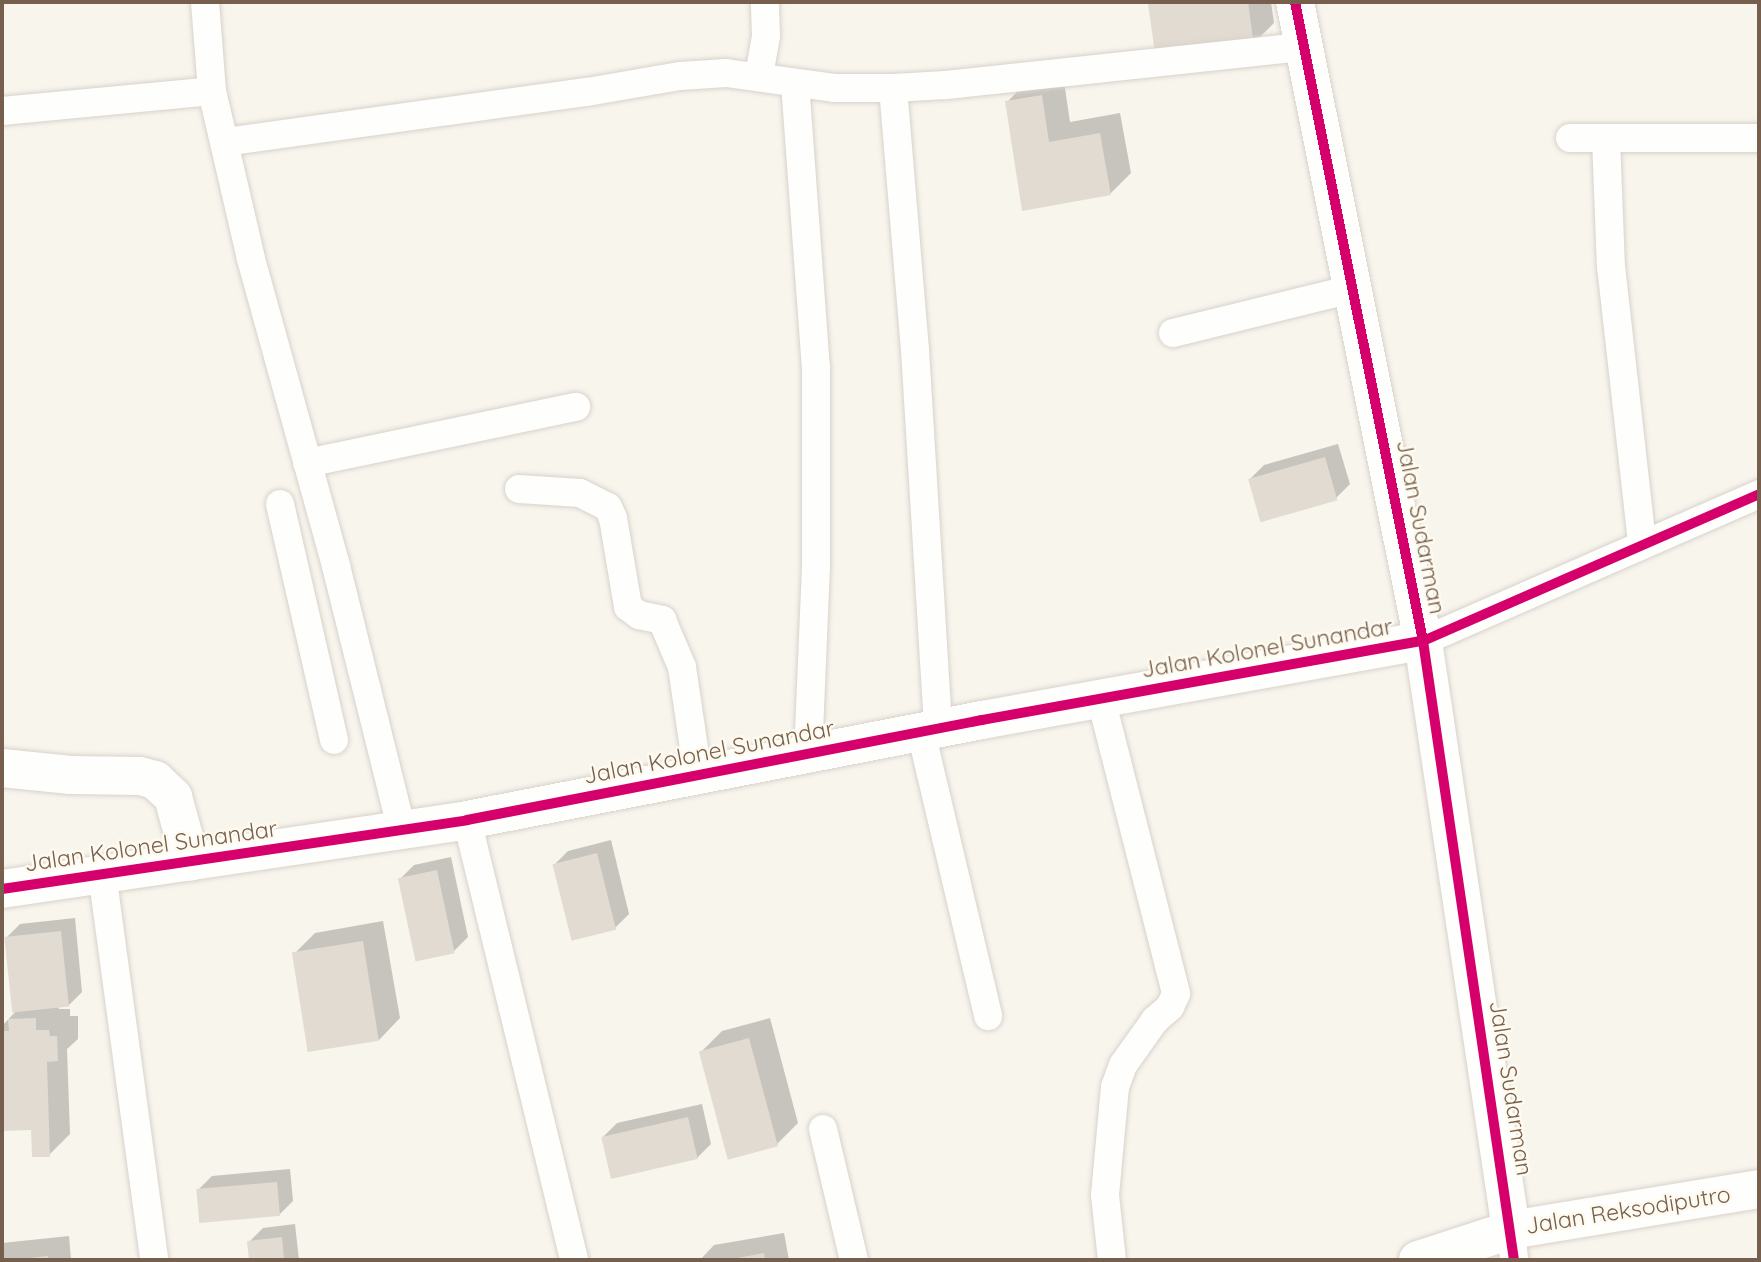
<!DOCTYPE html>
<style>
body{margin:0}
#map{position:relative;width:1761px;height:1262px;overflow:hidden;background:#f8f5ed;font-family:Quicksand,sans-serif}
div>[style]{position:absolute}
.shadow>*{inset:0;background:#0003}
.building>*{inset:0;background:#e2dbd2;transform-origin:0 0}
.roads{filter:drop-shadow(0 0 2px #d7d2cb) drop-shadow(0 0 2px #d7d2cb)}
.street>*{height:28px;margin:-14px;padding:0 14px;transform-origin:14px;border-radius:14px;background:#fefefc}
.secondary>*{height:38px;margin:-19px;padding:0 19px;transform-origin:19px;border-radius:19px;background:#fefefc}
.cycleway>*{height:10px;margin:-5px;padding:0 5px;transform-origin:5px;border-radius:5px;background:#d6006c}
span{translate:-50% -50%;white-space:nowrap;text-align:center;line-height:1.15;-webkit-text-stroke:5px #fefaef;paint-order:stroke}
.street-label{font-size:23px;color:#76604d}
.frame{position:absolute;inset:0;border:4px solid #76604d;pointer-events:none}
</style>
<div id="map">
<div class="shadow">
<div style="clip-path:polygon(1153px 2px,1271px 2px,1274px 23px,1253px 44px,1150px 5px)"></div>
<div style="clip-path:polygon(1063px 75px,1070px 122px,1120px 113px,1131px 173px,1110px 194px,1024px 209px,1007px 102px,1028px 81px)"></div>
<div style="clip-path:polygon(1338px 444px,1350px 484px,1336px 498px,1250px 479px,1264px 465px)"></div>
<div style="clip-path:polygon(611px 840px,629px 914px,615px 928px,554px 865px,568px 851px)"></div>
<div style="clip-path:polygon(451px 857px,468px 937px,454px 951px,400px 879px,414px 865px)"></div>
<div style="clip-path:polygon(75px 918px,82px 992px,68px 1006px,58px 1007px,59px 1009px,70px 1009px,70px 1016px,78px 1016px,78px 1039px,67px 1049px,70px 1134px,49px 1155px,33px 1129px,2px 1130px,2px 1026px,17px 1010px,6px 938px,20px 924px)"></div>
<div style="clip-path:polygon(383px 921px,400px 1018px,379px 1040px,294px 954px,315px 933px)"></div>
<div style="clip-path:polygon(770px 1018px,798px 1123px,777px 1144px,701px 1052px,722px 1031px)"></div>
<div style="clip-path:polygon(702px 1104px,711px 1144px,697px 1158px,603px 1137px,617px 1123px)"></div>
<div style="clip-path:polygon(290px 1169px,293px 1201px,279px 1215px,198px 1190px,212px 1176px)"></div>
<div style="clip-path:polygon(295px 1224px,299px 1260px,251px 1260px,249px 1242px,263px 1228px)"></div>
<div style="clip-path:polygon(784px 1233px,789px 1260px,700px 1260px,714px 1245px)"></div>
<div style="clip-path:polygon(69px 1236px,71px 1260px,2px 1260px,2px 1243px)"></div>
</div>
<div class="building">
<div style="clip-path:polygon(1164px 2px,1248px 2px,1254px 46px,1156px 60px,1148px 4px)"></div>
<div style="clip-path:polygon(1042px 95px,1049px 142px,1100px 133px,1111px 195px,1022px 211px,1005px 101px)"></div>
<div style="left:1325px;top:457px;width:45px;height:80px;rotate:74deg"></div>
<div style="left:597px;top:853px;width:79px;height:46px;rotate:76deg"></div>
<div style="left:437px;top:870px;width:85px;height:40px;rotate:78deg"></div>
<div style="left:61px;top:931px;width:76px;height:57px;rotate:84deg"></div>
<div style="left:363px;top:941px;width:101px;height:72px;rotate:81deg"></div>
<div style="clip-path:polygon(36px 1018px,36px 1030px,49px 1030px,50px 1036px,57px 1036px,58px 1061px,47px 1062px,50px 1157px,32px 1157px,31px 1130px,2px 1131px,2px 1031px,9px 1031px,8px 1019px)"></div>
<div style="left:749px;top:1038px;width:112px;height:52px;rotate:75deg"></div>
<div style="left:688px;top:1117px;width:43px;height:89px;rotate:77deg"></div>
<div style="left:277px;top:1182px;width:34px;height:81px;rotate:85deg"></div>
<div style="clip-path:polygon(282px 1237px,284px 1260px,249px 1260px,247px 1241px)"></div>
<div style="clip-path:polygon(764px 1253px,765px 1260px,732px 1260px,732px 1259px)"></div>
<div style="clip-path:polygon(48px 1256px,49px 1260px,30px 1260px,30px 1258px)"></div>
</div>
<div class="roads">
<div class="street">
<div style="left:205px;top:2px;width:89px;rotate:85.5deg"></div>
<div style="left:212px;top:91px;width:172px;rotate:76.9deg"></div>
<div style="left:251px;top:259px;width:319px;rotate:74.5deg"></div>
<div style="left:336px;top:566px;width:272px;rotate:76deg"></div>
<div style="left:759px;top:76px;width:41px;rotate:-80.1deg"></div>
<div style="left:766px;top:36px;width:34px;rotate:-92deg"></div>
<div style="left:795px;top:83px;width:285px;rotate:85.8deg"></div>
<div style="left:816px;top:367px;width:199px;rotate:90deg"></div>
<div style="left:816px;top:566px;width:188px;rotate:92.4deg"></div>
<div style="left:893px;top:88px;width:263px;rotate:85.2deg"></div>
<div style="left:915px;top:350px;width:380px;rotate:86.5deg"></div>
<div style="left:2px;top:111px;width:211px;rotate:-5.4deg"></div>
<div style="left:1570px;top:138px;width:189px"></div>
<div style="left:1606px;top:138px;width:128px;rotate:87.8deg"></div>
<div style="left:1611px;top:266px;width:280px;rotate:83.6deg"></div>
<div style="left:225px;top:142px;width:365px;rotate:-7.9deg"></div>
<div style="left:587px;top:92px;width:94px;rotate:-9.8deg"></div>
<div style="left:680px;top:76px;width:46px;rotate:-3.7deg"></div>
<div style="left:726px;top:73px;width:109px;rotate:7.9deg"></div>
<div style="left:834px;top:88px;width:59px"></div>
<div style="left:893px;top:88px;width:53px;rotate:-3.2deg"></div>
<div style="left:946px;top:85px;width:360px;rotate:-6.1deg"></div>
<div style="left:1173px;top:333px;width:184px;rotate:-13.8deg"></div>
<div style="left:307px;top:463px;width:275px;rotate:-11.8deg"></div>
<div style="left:519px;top:489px;width:61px;rotate:3.8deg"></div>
<div style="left:580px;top:493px;width:31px;rotate:27deg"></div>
<div style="left:608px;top:507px;width:12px;rotate:66deg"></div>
<div style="left:613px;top:518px;width:90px;rotate:80.4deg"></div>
<div style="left:628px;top:607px;width:14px;rotate:36deg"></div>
<div style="left:639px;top:615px;width:24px;rotate:12deg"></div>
<div style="left:662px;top:620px;width:51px;rotate:66.9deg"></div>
<div style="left:682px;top:667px;width:110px;rotate:81.6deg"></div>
<div style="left:280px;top:504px;width:242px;rotate:77.1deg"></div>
<div style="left:1423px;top:641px;width:367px;rotate:-23.6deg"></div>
<div style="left:1101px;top:699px;width:304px;rotate:75.7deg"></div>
<div style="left:1176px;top:994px;width:14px;rotate:115deg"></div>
<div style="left:1170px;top:1007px;width:20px;rotate:139deg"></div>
<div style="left:1155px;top:1020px;width:55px;rotate:125.4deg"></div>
<div style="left:1123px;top:1065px;width:23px;rotate:110deg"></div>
<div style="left:1115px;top:1087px;width:108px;rotate:95.3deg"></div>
<div style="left:1105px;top:1195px;width:65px;rotate:83.9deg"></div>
<div style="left:921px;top:732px;width:292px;rotate:76.7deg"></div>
<div style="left:467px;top:820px;width:453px;rotate:76.3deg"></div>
<div style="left:102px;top:873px;width:390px;rotate:82.3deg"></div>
<div style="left:823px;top:1129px;width:135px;rotate:76.7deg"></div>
<div style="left:1511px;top:1230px;width:30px;rotate:84deg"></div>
</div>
<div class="secondary">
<div style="left:1295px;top:2px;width:652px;rotate:78.67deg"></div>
<div style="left:1423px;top:641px;width:596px;rotate:81.5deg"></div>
<div style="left:2px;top:768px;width:69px;rotate:5.8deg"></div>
<div style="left:71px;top:775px;width:69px;rotate:0.8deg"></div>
<div style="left:140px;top:776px;width:16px;rotate:15deg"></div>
<div style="left:155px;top:780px;width:25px;rotate:43deg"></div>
<div style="left:173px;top:797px;width:67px;rotate:74.5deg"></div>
<div style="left:2px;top:889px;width:470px;rotate:-8.4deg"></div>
<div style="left:467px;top:820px;width:525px;rotate:-10.99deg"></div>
<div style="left:982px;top:720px;width:448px;rotate:-10.2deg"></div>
<div style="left:1418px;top:1260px;width:98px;rotate:-17.9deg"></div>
<div style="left:1511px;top:1230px;width:251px;rotate:-9.4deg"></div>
</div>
</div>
<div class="cycleway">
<div style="left:1295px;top:2px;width:652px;rotate:78.67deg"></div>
<div style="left:1423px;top:641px;width:626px;rotate:81.64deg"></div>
<div style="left:2px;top:889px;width:470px;rotate:-8.4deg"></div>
<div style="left:467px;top:820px;width:525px;rotate:-10.99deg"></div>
<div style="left:982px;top:720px;width:448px;rotate:-10.2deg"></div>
<div style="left:1423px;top:641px;width:367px;rotate:-23.6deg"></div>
</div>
<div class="street-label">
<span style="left:1421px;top:527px;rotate:79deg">Jalan Sudarman</span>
<span style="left:1267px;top:648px;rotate:-10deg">Jalan Kolonel Sunandar</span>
<span style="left:709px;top:752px;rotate:-11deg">Jalan Kolonel Sunandar</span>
<span style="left:151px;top:846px;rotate:-8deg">Jalan Kolonel Sunandar</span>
<span style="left:1511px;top:1088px;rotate:81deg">Jalan Sudarman</span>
<span style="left:1628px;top:1210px;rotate:-9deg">Jalan Reksodiputro</span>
</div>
<div class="frame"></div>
</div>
